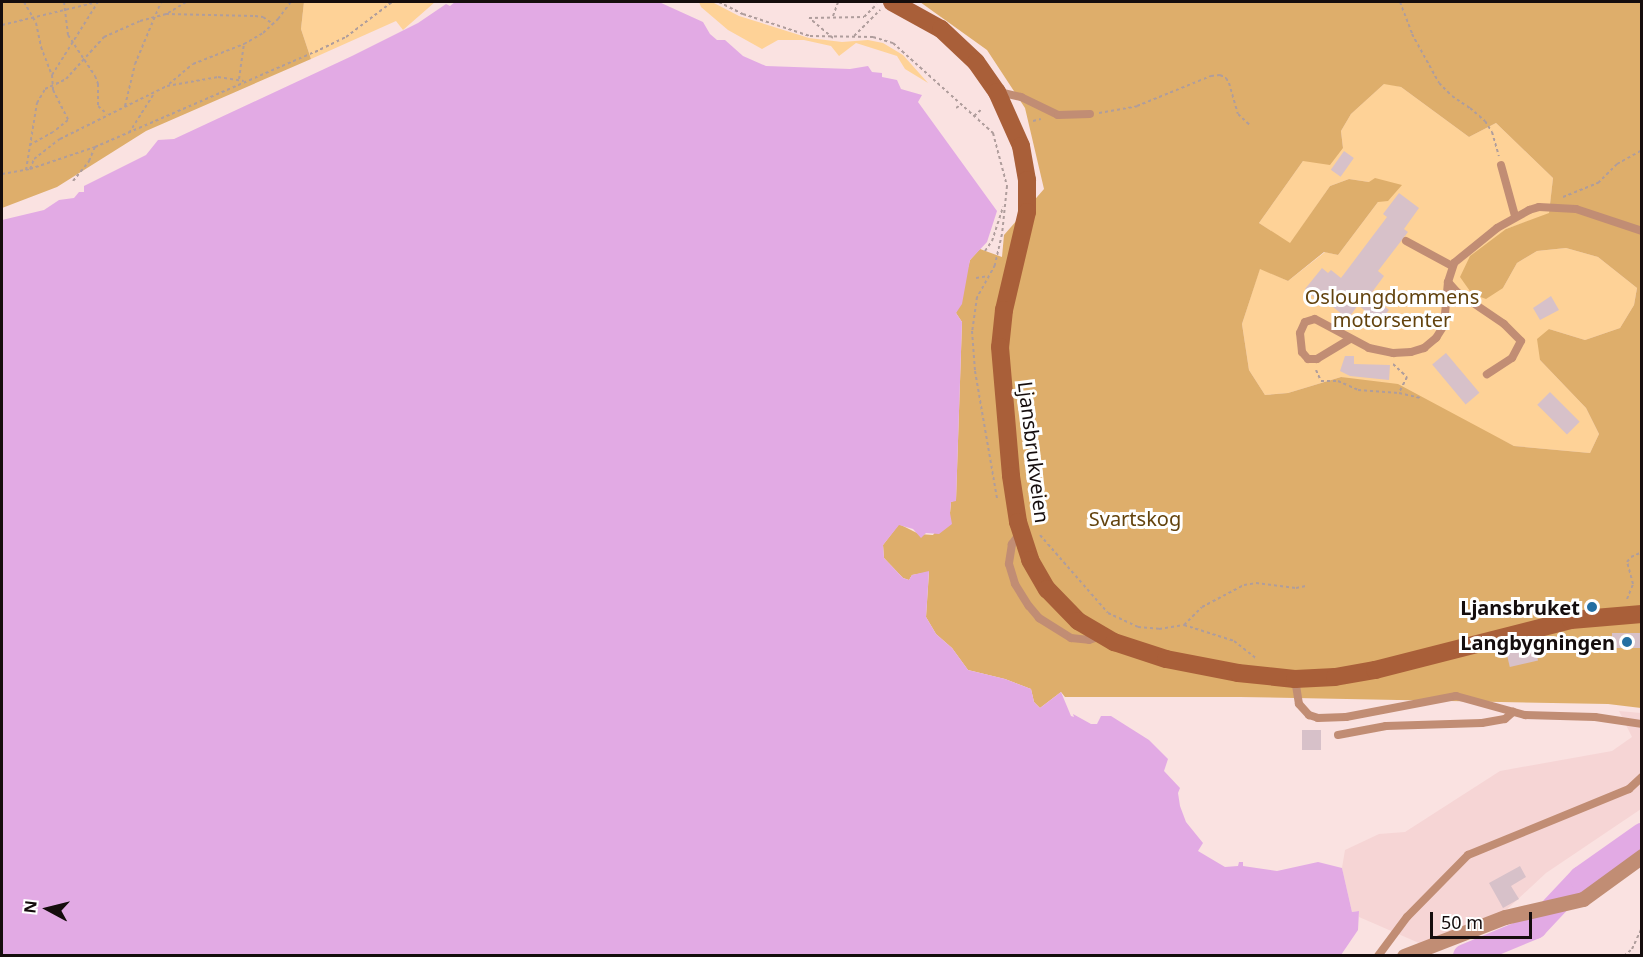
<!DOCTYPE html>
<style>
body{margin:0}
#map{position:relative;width:1643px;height:957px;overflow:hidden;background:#fae2e1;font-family:"Noto Sans",sans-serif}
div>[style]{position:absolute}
.built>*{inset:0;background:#f6d5d5}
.green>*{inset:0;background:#fed297}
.forest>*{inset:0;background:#deae6b}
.water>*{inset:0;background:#e2aae4}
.river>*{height:24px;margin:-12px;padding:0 12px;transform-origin:12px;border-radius:12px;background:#e2aae4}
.building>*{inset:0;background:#d7c1c9;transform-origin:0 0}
.path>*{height:2px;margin-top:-1px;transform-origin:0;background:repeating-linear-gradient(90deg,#af9d9c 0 3px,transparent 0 6px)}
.lane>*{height:8px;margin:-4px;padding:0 4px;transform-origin:4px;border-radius:4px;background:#c18d74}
.street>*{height:15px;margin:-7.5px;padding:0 7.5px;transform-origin:7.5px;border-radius:7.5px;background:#c18d74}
.secondary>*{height:18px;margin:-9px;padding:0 9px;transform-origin:9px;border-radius:9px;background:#a95f39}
.dots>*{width:16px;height:16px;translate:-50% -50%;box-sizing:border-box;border:3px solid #fff;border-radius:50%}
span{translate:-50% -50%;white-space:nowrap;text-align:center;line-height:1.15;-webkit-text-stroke:6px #fff;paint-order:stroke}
.park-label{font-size:20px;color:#63430e}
.street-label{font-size:20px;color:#150d0d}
.poi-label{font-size:20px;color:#150d0d;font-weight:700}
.right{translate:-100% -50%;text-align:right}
.frame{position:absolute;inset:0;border:3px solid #150d0d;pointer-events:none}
.north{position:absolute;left:18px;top:879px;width:60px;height:60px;-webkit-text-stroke:4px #fff;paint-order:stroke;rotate:277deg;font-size:16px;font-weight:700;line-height:24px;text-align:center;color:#150d0d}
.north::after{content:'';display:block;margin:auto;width:21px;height:27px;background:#150d0d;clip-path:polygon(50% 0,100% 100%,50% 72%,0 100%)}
.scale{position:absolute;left:1430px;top:912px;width:102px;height:27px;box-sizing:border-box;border:3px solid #150d0d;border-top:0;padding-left:8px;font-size:18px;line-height:21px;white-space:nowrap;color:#150d0d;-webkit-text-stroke:4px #fff;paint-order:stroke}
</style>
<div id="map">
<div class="built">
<div style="clip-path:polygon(1619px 711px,1641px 713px,1641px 809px,1546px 873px,1503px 913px,1426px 946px,1359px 917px,1359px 911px,1352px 912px,1342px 868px,1345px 850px,1379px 834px,1405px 832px,1500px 771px,1612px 751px,1632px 737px)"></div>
</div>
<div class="green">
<div style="clip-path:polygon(304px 2px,435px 2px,403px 30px,396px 21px,311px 59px,301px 29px)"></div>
<div style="clip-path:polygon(699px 2px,712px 2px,739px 16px,809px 38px,842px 42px,868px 40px,883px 43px,903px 55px,928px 83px,905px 69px,897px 56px,856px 43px,839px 56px,831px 46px,804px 40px,778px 40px,762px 49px,728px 30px,701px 7px)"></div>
<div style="clip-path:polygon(1385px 83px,1401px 87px,1469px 137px,1496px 123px,1553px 178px,1549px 214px,1506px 229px,1503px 288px,1517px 263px,1537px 251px,1566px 248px,1598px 257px,1637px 288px,1634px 305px,1620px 328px,1585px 340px,1549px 329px,1540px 360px,1586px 408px,1599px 434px,1590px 453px,1514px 446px,1459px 419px,1341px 377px,1288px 393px,1265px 395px,1249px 370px,1242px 324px,1260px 268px,1288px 281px,1325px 252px,1338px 255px,1378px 202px,1369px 182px,1349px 179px,1330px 186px,1290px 244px,1259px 223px,1303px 161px,1343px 148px,1341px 131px,1351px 114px)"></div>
</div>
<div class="forest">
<div style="clip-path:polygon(2px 2px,304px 2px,301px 29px,311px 59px,146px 131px,57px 187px,2px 208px)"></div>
<div style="clip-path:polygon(evenodd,920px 2px,1641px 2px,1641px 708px,1608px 704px,1240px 697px,1065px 697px,1061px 692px,1040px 708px,1034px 702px,1031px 689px,1005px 679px,968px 670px,952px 648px,936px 634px,926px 617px,929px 572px,912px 575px,909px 580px,903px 578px,884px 558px,883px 545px,899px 524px,919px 534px,933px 535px,950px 513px,951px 502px,956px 500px,962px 322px,956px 313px,970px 260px,980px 249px,1002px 257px,1004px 235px,1044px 189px,1025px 108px,987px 50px,920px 2px,1384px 84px,1401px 87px,1469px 137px,1496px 123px,1553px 178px,1549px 213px,1506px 229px,1470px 256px,1460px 277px,1472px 294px,1486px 299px,1503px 288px,1517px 263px,1537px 251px,1566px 248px,1598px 257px,1637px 288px,1634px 305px,1620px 328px,1585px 340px,1549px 329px,1537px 339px,1540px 360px,1586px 408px,1599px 434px,1590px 453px,1514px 446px,1398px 384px,1341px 377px,1288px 393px,1265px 395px,1249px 370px,1242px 324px,1260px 269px,1288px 281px,1324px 252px,1338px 255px,1378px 202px,1388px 201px,1402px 185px,1375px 178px,1369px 182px,1349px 179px,1330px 186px,1290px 243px,1259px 223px,1303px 161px,1330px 165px,1343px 148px,1341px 131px,1351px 114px,1384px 84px)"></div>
</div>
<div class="water">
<div style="clip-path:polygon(455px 2px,659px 2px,703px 22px,710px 34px,717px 40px,725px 40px,743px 56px,766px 66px,850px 69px,868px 66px,872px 72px,882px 73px,882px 77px,897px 80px,901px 89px,922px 95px,918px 102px,997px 211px,987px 242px,970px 260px,962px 304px,956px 313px,962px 322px,956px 501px,951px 502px,950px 513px,952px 524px,939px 534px,926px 533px,921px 538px,913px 529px,899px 525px,883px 545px,884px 558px,903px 578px,909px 580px,912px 575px,929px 571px,926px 617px,936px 634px,952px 648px,968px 670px,1005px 679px,1031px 689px,1034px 702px,1040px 708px,1061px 692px,1071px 716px,1074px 717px,1073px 714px,1091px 724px,1097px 724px,1101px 716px,1111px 716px,1149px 740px,1168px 759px,1164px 771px,1180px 788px,1178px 793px,1180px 806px,1186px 822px,1203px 843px,1198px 851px,1225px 867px,1238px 866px,1239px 862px,1243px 862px,1243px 866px,1277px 871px,1318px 862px,1342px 868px,1352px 912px,1359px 911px,1358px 930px,1341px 955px,2px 955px,2px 220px,44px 210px,59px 200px,74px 198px,79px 192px,84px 192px,84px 186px,146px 155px,158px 140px,174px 139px,352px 56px,418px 23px,446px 4px,450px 6px)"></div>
</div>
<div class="river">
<div style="left:1465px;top:956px;width:76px;rotate:-22.5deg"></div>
<div style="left:1535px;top:927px;width:67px;rotate:-46.8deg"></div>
<div style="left:1581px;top:878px;width:75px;rotate:-35.2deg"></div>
</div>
<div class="building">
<div style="left:1344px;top:151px;width:12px;height:23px;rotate:35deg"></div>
<div style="clip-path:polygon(1399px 193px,1419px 208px,1404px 229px,1408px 232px,1378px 271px,1384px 276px,1370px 295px,1389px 310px,1379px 322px,1358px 305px,1348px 319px,1318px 295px,1315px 298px,1305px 289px,1322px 268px,1328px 273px,1331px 270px,1341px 278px,1387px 217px,1383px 214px)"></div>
<div style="clip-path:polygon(1551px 296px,1559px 310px,1540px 320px,1533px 308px)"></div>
<div style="left:1446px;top:353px;width:52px;height:18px;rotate:50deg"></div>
<div style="clip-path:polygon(1345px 356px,1354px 356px,1354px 364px,1390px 365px,1389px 380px,1350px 376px,1340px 371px)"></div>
<div style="left:1550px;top:392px;width:42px;height:18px;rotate:45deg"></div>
<div style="left:1641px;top:633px;width:15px;height:29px;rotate:90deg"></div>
<div style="left:1534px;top:643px;width:18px;height:29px;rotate:77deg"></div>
<div style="left:1321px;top:730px;width:20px;height:19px;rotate:90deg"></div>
<div style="clip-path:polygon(1520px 866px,1526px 877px,1511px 886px,1519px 899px,1503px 908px,1489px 883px)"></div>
</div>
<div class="path">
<div style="left:24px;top:2px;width:24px;rotate:60deg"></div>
<div style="left:36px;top:23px;width:25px;rotate:78deg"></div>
<div style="left:41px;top:47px;width:30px;rotate:69deg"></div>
<div style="left:52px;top:75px;width:15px;rotate:86deg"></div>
<div style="left:53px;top:90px;width:34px;rotate:63deg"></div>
<div style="left:68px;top:120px;width:19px;rotate:141deg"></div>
<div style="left:53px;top:132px;width:26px;rotate:151deg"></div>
<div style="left:64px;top:2px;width:33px;rotate:83deg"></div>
<div style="left:68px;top:35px;width:49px;rotate:56.6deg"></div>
<div style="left:95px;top:76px;width:9px;rotate:69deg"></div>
<div style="left:98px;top:84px;width:22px;rotate:90deg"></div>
<div style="left:98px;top:106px;width:12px;rotate:42deg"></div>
<div style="left:719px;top:2px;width:27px;rotate:27deg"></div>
<div style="left:743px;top:14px;width:71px;rotate:18.2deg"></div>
<div style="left:810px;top:36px;width:63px;rotate:0.9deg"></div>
<div style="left:873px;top:37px;width:21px;rotate:17deg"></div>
<div style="left:893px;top:43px;width:135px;rotate:42deg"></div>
<div style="left:993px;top:133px;width:55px;rotate:75.2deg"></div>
<div style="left:1007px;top:186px;width:48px;rotate:95.9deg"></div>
<div style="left:1002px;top:234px;width:32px;rotate:103deg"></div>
<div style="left:995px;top:265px;width:37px;rotate:119deg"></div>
<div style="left:977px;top:297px;width:34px;rotate:98deg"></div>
<div style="left:972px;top:331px;width:40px;rotate:85.7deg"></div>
<div style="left:975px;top:371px;width:130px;rotate:80.2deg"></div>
<div style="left:1400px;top:2px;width:34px;rotate:69deg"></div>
<div style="left:1412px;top:34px;width:56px;rotate:61.1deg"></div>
<div style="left:1439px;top:83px;width:18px;rotate:45deg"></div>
<div style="left:1452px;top:96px;width:22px;rotate:34deg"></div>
<div style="left:1470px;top:108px;width:20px;rotate:41deg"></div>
<div style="left:1485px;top:121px;width:13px;rotate:58deg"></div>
<div style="left:1492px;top:132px;width:25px;rotate:74deg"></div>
<div style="left:168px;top:13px;width:21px;rotate:-31deg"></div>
<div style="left:833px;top:16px;width:15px;rotate:-70deg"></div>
<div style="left:2px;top:25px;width:99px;rotate:-13.5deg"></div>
<div style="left:854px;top:36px;width:37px;rotate:-45deg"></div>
<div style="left:833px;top:38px;width:31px;rotate:-140deg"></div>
<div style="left:809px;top:18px;width:55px;rotate:-1deg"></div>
<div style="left:864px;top:17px;width:18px;rotate:-45deg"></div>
<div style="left:52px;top:75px;width:86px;rotate:-57.8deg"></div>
<div style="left:239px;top:79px;width:35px;rotate:-82deg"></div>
<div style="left:169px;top:84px;width:31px;rotate:-40deg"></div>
<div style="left:193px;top:64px;width:55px;rotate:-21.4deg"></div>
<div style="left:244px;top:44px;width:22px;rotate:-30deg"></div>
<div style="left:263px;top:33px;width:21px;rotate:-43deg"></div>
<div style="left:278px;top:19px;width:21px;rotate:-53deg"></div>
<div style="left:125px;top:106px;width:43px;rotate:-76.6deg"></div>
<div style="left:135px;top:64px;width:67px;rotate:-67.2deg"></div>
<div style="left:956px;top:108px;width:7px;rotate:-34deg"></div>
<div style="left:1099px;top:113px;width:39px;rotate:-10deg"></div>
<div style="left:1137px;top:106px;width:80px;rotate:-22.1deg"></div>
<div style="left:1211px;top:76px;width:9px;rotate:-6deg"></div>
<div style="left:1220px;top:75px;width:7px;rotate:27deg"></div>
<div style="left:1226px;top:78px;width:6px;rotate:59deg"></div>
<div style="left:1229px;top:83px;width:32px;rotate:74deg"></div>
<div style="left:1238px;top:114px;width:16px;rotate:43deg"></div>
<div style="left:974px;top:116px;width:9px;rotate:-41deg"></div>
<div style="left:1033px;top:121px;width:8px;rotate:-14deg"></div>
<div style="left:129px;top:133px;width:45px;rotate:-57.7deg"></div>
<div style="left:30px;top:169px;width:11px;rotate:-68deg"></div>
<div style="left:34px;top:159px;width:33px;rotate:-38deg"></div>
<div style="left:60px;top:139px;width:119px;rotate:-26.4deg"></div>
<div style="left:167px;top:86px;width:52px;rotate:-10deg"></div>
<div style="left:218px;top:77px;width:26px;rotate:9deg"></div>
<div style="left:26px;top:170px;width:68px;rotate:-80.7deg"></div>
<div style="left:37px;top:103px;width:16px;rotate:-60deg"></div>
<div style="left:45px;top:89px;width:23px;rotate:-25deg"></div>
<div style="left:66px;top:79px;width:57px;rotate:-47.9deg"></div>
<div style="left:104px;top:37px;width:39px;rotate:-24deg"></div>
<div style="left:140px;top:21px;width:27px;rotate:-15deg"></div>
<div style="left:166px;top:14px;width:89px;rotate:1.3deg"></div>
<div style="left:255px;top:16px;width:8px;rotate:7deg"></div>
<div style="left:263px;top:17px;width:12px;rotate:35deg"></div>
<div style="left:2px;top:174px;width:28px;rotate:-10deg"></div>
<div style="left:30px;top:169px;width:69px;rotate:-18.7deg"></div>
<div style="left:95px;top:147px;width:240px;rotate:-23.4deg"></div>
<div style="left:315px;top:52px;width:34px;rotate:-26deg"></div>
<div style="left:346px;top:37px;width:58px;rotate:-37.3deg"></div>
<div style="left:73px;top:181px;width:26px;rotate:-51deg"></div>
<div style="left:89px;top:161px;width:15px;rotate:-67deg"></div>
<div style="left:1563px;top:197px;width:38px;rotate:-22deg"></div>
<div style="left:1598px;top:183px;width:27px;rotate:-45deg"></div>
<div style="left:1617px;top:164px;width:29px;rotate:-29deg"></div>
<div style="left:985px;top:251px;width:12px;rotate:-55deg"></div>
<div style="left:992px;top:241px;width:36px;rotate:-72deg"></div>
<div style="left:976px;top:278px;width:12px;rotate:-9deg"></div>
<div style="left:1393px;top:364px;width:19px;rotate:43deg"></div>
<div style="left:1407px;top:377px;width:18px;rotate:117deg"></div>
<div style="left:1316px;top:370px;width:12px;rotate:66deg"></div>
<div style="left:1321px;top:381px;width:17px"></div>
<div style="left:1338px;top:381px;width:22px;rotate:24deg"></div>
<div style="left:1358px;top:390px;width:41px;rotate:4.2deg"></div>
<div style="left:1399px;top:393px;width:22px;rotate:13deg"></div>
<div style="left:1040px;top:535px;width:103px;rotate:48.9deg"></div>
<div style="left:1108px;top:613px;width:33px;rotate:25deg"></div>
<div style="left:1138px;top:627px;width:21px;rotate:5deg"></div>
<div style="left:1159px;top:629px;width:25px;rotate:-9deg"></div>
<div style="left:1184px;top:625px;width:25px;rotate:-45deg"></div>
<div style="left:1202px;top:607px;width:47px;rotate:-27.6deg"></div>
<div style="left:1244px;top:585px;width:12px;rotate:-9deg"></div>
<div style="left:1256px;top:583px;width:40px;rotate:7.1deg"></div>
<div style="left:1296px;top:588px;width:10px;rotate:-11deg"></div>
<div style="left:1627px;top:599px;width:16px;rotate:-68deg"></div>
<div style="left:1633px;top:584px;width:23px;rotate:-105deg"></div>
<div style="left:1627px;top:562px;width:6px;rotate:-51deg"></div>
<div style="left:1631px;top:557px;width:12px;rotate:-24deg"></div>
<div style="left:1184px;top:625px;width:52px;rotate:17.7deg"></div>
<div style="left:1234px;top:641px;width:28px;rotate:38deg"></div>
<div style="left:1624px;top:956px;width:11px;rotate:-41deg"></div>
<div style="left:1632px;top:949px;width:23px;rotate:-65deg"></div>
</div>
<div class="lane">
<div style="left:999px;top:92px;width:23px;rotate:13deg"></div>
<div style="left:1021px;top:97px;width:41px;rotate:25.9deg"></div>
<div style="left:1058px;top:115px;width:32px;rotate:-2deg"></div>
<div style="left:1501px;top:165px;width:53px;rotate:74.6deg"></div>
<div style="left:1406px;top:241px;width:52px;rotate:28.5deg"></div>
<div style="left:1448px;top:282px;width:13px;rotate:48deg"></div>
<div style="left:1457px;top:292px;width:57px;rotate:34.2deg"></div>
<div style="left:1504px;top:324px;width:24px;rotate:45deg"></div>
<div style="left:1521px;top:341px;width:19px;rotate:118deg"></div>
<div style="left:1512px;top:358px;width:30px;rotate:147deg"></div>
<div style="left:1350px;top:339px;width:39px;rotate:149deg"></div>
<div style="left:1317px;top:359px;width:9px;rotate:180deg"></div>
<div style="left:1308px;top:359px;width:9px;rotate:-131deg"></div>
<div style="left:1302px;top:352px;width:19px;rotate:-96deg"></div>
<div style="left:1300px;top:333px;width:12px;rotate:-66deg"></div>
<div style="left:1305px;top:322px;width:10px;rotate:-17deg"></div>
<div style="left:1315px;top:319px;width:61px;rotate:28.2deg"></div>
<div style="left:1369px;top:348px;width:25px;rotate:12deg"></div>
<div style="left:1393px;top:353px;width:18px;rotate:-3deg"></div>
<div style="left:1411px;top:352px;width:14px;rotate:-17deg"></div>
<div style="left:1424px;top:348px;width:16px;rotate:-40deg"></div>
<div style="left:1436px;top:338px;width:15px;rotate:-58deg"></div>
<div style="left:1444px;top:325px;width:43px;rotate:-84.7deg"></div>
<div style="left:1448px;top:282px;width:20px;rotate:-72deg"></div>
<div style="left:1454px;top:263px;width:55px;rotate:-39.1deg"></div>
<div style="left:1497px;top:228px;width:37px;rotate:-29deg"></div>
<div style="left:1529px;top:210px;width:10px;rotate:-17deg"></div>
<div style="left:1539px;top:207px;width:37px;rotate:3deg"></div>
<div style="left:1576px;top:209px;width:70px;rotate:18.4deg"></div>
<div style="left:1020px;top:533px;width:14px;rotate:126deg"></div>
<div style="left:1012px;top:544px;width:20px;rotate:99deg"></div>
<div style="left:1009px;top:564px;width:21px;rotate:73deg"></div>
<div style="left:1015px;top:584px;width:26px;rotate:58deg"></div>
<div style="left:1029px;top:606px;width:16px;rotate:50deg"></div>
<div style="left:1039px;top:618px;width:38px;rotate:32deg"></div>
<div style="left:1071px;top:638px;width:18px;rotate:6deg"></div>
<div style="left:1089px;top:640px;width:13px;rotate:-18deg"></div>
<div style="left:1295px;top:679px;width:25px;rotate:81deg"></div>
<div style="left:1299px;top:704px;width:15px;rotate:48deg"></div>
<div style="left:1309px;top:715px;width:9px;rotate:18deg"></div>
<div style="left:1318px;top:718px;width:28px;rotate:-2deg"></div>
<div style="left:1346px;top:717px;width:112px;rotate:-10.8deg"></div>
<div style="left:1456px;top:696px;width:72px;rotate:15.4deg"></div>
<div style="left:1525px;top:715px;width:70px;rotate:1.6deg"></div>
<div style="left:1595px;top:717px;width:48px;rotate:8.5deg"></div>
<div style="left:1338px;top:735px;width:49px;rotate:-10.6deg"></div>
<div style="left:1386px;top:726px;width:96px;rotate:-1.8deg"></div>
<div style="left:1482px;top:723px;width:23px;rotate:-10deg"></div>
<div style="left:1505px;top:719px;width:11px;rotate:-41deg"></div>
<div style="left:1378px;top:956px;width:49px;rotate:-53.4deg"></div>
<div style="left:1407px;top:917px;width:87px;rotate:-45.5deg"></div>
<div style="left:1468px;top:855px;width:174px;rotate:-22.3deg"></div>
<div style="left:1629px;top:789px;width:18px;rotate:-43deg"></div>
</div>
<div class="street">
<div style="left:1404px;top:956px;width:108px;rotate:-21.1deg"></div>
<div style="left:1505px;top:917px;width:80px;rotate:-13deg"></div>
<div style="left:1583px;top:899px;width:73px;rotate:-36.1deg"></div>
</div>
<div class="secondary">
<div style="left:892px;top:2px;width:56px;rotate:28.9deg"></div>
<div style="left:941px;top:29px;width:48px;rotate:43.3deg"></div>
<div style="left:976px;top:62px;width:37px;rotate:55deg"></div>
<div style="left:997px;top:92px;width:59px;rotate:66deg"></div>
<div style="left:1021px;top:146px;width:35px;rotate:80deg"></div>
<div style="left:1027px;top:180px;width:32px;rotate:90deg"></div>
<div style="left:1027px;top:212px;width:101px;rotate:103.2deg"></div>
<div style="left:1004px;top:310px;width:37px;rotate:96deg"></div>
<div style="left:1000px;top:347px;width:129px;rotate:85.1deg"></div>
<div style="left:1011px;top:476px;width:47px;rotate:81.3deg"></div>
<div style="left:1018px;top:522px;width:40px;rotate:72deg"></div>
<div style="left:1030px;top:560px;width:34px;rotate:60deg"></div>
<div style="left:1047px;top:589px;width:45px;rotate:45.9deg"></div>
<div style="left:1078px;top:621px;width:42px;rotate:30.3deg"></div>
<div style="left:1114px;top:642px;width:55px;rotate:18.1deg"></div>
<div style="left:1166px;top:659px;width:73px;rotate:11deg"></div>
<div style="left:1238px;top:673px;width:57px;rotate:6deg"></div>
<div style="left:1295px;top:679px;width:40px;rotate:-2.9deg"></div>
<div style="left:1335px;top:677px;width:41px;rotate:-9.9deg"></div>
<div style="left:1375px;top:670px;width:202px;rotate:-14.3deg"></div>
<div style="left:1571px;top:620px;width:71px;rotate:-4.8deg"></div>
</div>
<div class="dots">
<div style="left:1592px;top:607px;background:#246fa2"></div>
<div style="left:1627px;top:642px;background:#246fa2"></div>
</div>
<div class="park-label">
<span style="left:1392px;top:308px">Osloungdommens<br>motorsenter</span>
<span style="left:1135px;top:518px">Svartskog</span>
</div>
<div class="street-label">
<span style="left:1034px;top:452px;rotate:83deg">Ljansbrukveien</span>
</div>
<div class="poi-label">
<span class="right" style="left:1580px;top:607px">Ljansbruket</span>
<span class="right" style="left:1615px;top:642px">Langbygningen</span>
</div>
<div class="frame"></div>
<div class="north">N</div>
<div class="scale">50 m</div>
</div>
